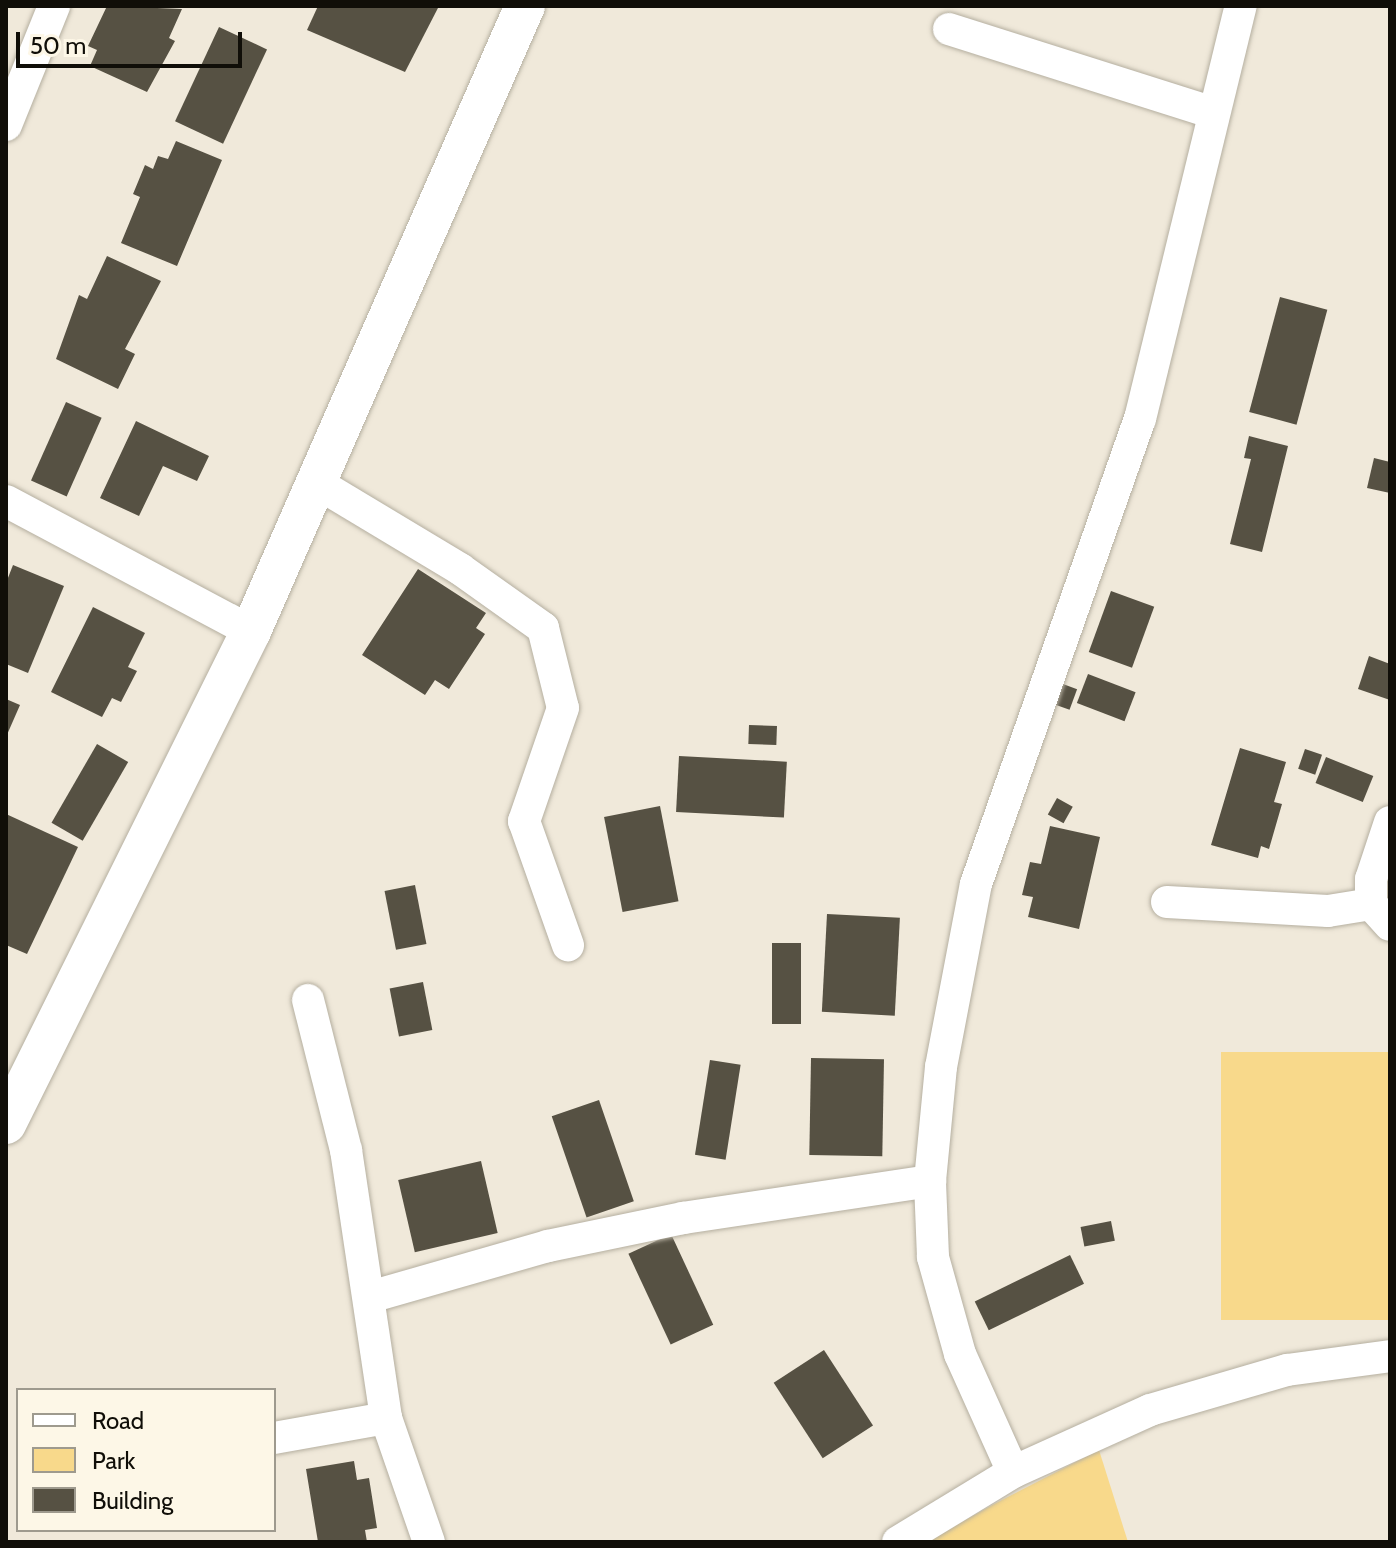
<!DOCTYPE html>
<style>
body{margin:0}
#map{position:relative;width:1396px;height:1548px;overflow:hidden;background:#f0e9da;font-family:Cabin,sans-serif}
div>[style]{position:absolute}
.green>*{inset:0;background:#f8d98b;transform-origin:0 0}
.building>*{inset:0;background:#565143;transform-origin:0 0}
.roads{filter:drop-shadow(0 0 2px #b5afa0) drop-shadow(0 0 2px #b5afa0)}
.minor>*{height:32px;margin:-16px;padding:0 16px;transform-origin:16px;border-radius:16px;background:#fff}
.tertiary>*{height:40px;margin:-20px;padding:0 20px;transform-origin:20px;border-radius:20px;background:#fff}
span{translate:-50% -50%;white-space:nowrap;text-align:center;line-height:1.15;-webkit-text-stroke:8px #fdf7e7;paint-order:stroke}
.frame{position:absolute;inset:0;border:8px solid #100e08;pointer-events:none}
.legend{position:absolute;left:16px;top:1388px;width:260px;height:144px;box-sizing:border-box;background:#fdf7e7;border:2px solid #9e9a8e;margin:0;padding:10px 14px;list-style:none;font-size:24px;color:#100e08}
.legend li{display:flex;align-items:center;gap:16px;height:40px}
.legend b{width:40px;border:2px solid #9e9a8e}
.scale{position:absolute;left:16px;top:32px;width:226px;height:36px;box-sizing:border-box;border:4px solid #100e08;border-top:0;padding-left:10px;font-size:24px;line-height:28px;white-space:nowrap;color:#100e08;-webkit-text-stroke:6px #fdf7e7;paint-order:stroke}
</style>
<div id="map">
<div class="green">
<div style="left:1390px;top:1052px;width:268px;height:169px;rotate:90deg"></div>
<div style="clip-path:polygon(1099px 1450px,1128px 1542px,926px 1542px,996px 1503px)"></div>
</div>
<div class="building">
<div style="clip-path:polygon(107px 6px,182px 9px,169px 38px,175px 41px,147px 92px,90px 66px,97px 50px,88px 46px)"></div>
<div style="clip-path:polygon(318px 6px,439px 6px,405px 72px,307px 30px)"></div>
<div style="left:219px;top:27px;width:53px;height:104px;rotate:25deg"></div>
<div style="clip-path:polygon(176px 141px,222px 160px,177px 266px,121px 243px,140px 197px,133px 194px,145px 165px,153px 169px,158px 156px,168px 159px)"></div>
<div style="clip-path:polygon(107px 256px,161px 281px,125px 349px,135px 354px,118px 389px,56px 359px,79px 295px,87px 299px)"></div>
<div style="left:1280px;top:297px;width:49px;height:119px;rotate:15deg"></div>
<div style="left:66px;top:402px;width:39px;height:86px;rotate:24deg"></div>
<div style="clip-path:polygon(136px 421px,209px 456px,197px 481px,163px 466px,139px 516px,100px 498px)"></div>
<div style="clip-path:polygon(1249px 436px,1288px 446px,1262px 552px,1230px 544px,1251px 459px,1244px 458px)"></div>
<div style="clip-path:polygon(1374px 458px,1390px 462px,1390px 493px,1367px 488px)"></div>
<div style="clip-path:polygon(13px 565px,64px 586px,28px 673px,6px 664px,6px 583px)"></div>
<div style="clip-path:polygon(418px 569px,486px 613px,476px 628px,485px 634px,449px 689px,435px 680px,425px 695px,362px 655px)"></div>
<div style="left:1111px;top:591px;width:46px;height:65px;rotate:20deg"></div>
<div style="clip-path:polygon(93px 607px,145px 633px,128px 667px,137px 671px,121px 702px,112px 698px,102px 717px,51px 692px)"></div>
<div style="clip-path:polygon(1369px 656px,1390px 664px,1390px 700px,1358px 689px)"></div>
<div style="left:1088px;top:674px;width:51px;height:31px;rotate:21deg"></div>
<div style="left:1063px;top:684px;width:15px;height:22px;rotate:20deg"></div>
<div style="clip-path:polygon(6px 699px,20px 705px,6px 737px)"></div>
<div style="left:749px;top:725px;width:28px;height:19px;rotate:2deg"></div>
<div style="left:97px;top:744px;width:36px;height:91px;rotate:30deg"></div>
<div style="clip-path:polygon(1240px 748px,1286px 762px,1274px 802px,1282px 804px,1269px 849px,1261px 846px,1258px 858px,1211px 845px)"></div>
<div style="left:1305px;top:749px;width:18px;height:21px;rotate:19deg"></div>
<div style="left:679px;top:756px;width:108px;height:56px;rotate:3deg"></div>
<div style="left:1326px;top:757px;width:51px;height:28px;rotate:22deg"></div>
<div style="left:1057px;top:798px;width:18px;height:19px;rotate:29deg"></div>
<div style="left:660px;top:806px;width:97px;height:57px;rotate:79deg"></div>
<div style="clip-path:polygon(6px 814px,78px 847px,27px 954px,6px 945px)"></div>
<div style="clip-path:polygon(1050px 826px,1100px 837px,1079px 929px,1028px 917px,1033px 897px,1022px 895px,1030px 862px,1041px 864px)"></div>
<div style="left:415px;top:885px;width:60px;height:31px;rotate:79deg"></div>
<div style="left:827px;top:914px;width:73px;height:98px;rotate:3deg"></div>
<div style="left:772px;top:943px;width:29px;height:81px"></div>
<div style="left:423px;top:982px;width:49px;height:34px;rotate:79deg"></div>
<div style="left:811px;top:1058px;width:73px;height:97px;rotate:1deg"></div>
<div style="left:710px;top:1060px;width:31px;height:96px;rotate:9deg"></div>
<div style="left:599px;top:1100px;width:107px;height:50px;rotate:71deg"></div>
<div style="left:481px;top:1161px;width:74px;height:85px;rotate:77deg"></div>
<div style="left:1111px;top:1221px;width:20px;height:31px;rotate:79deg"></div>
<div style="left:671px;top:1234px;width:100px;height:47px;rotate:65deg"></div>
<div style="left:1070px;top:1255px;width:32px;height:106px;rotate:64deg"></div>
<div style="left:824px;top:1350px;width:90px;height:60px;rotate:57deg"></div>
<div style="clip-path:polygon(354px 1461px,357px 1480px,369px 1478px,377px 1528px,365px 1530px,367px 1542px,318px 1542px,306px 1469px)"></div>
</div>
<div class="roads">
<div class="minor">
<div style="left:949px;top:29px;width:275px;rotate:17.6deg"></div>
<div style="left:6px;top:125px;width:128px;rotate:-68deg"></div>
<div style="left:317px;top:483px;width:167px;rotate:31deg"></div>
<div style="left:460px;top:569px;width:102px;rotate:35.4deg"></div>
<div style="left:543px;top:628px;width:82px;rotate:76deg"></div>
<div style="left:563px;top:708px;width:120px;rotate:109deg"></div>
<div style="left:524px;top:821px;width:132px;rotate:70.5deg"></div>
<div style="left:6px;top:501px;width:277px;rotate:28deg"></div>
<div style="left:1390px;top:822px;width:60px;rotate:108.4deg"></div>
<div style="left:1371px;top:879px;width:25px;rotate:90deg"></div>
<div style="left:1371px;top:904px;width:28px;rotate:48deg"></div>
<div style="left:1167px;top:902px;width:161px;rotate:3.2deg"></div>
<div style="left:1328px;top:911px;width:44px;rotate:-9.2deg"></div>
<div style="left:308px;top:1000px;width:155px;rotate:75.8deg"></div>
<div style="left:346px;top:1150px;width:271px;rotate:81.5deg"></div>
<div style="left:386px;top:1418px;width:131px;rotate:70.9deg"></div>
<div style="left:370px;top:1297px;width:185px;rotate:-16deg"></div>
<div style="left:548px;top:1246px;width:138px;rotate:-11.7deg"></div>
<div style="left:683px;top:1218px;width:250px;rotate:-8.5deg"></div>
<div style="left:274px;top:1438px;width:114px;rotate:-10.1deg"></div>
<div style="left:1013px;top:1472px;width:129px;rotate:-114.2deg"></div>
<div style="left:960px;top:1354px;width:101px;rotate:-105.6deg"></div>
<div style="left:933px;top:1257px;width:76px;rotate:-92.3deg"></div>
<div style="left:930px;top:1181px;width:115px;rotate:-84.5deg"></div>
<div style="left:941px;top:1067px;width:186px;rotate:-79.2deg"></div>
<div style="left:976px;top:884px;width:493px;rotate:-70.6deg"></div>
<div style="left:1140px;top:419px;width:425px;rotate:-76.3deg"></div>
<div style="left:898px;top:1542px;width:135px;rotate:-31.3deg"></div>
<div style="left:1013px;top:1472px;width:150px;rotate:-24.3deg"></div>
<div style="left:1150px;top:1410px;width:143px;rotate:-16.3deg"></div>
<div style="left:1287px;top:1370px;width:104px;rotate:-7.7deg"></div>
</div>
<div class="tertiary">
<div style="left:6px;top:1124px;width:551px;rotate:-63.57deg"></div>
<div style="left:251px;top:631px;width:682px;rotate:-66.33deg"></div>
</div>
</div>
<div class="frame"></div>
<ul class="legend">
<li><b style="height:10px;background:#fff"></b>Road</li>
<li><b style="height:22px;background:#f8d98b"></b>Park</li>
<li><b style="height:22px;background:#565143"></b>Building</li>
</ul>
<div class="scale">50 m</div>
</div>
